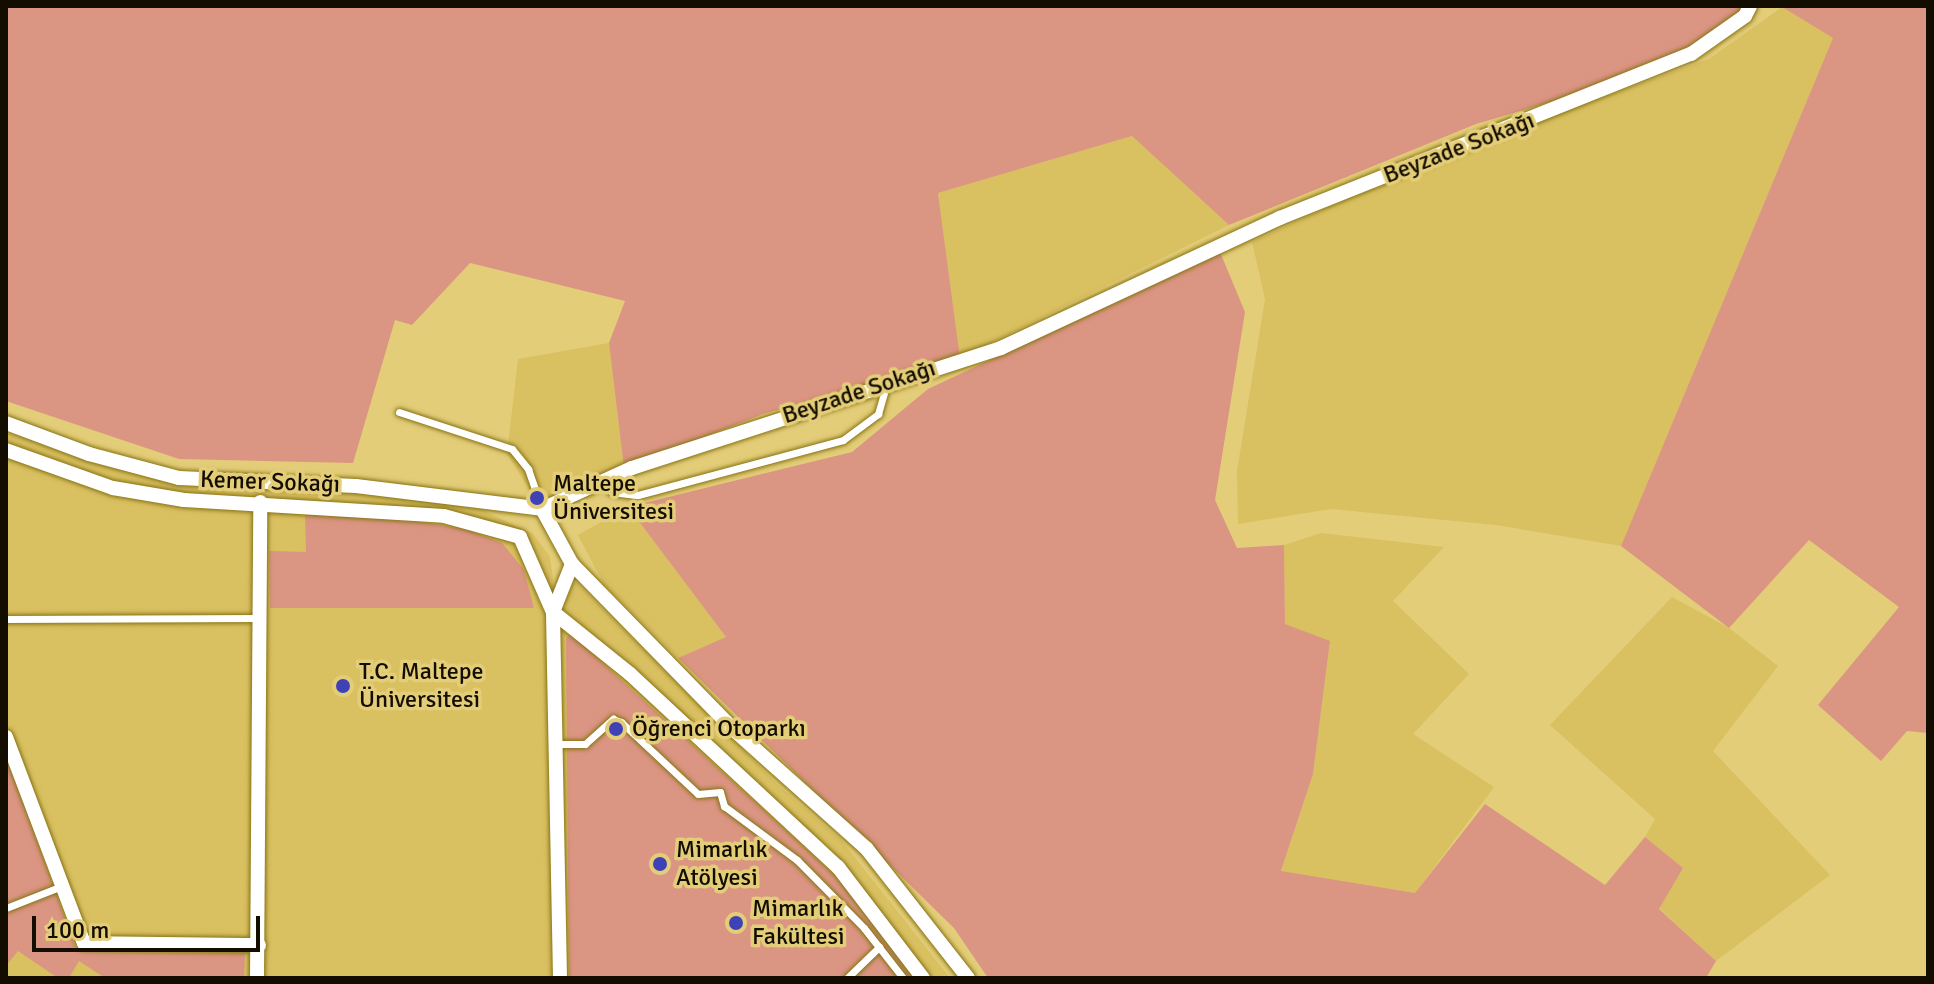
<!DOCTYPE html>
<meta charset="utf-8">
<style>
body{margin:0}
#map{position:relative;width:1934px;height:984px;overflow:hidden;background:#e3cd78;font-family:Signika,sans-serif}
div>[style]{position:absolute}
.built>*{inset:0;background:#d9c061}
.green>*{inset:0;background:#db9583}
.roads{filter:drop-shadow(0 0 2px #887313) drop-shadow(0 0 2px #887313)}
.service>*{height:7px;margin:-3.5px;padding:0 3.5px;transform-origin:3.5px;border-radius:3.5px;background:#fff}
.minor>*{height:14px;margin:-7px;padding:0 7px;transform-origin:7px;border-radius:7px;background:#fff}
.dots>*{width:22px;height:22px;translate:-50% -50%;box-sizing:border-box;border:4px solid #e3cd78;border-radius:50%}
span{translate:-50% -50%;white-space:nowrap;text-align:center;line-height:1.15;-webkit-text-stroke:7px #e3cd78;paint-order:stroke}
.street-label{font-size:24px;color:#130d00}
.poi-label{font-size:24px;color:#130d00}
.left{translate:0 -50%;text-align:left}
.frame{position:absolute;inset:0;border:8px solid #130d00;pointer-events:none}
.scale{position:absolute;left:32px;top:916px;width:228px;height:36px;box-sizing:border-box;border:4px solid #130d00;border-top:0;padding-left:10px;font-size:24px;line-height:28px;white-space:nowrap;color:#130d00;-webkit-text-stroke:6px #e3cd78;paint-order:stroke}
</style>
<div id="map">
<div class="built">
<div style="clip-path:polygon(1782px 7px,1833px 38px,1621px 546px,1496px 525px,1331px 509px,1238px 524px,1237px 471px,1265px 299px,1252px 242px,1433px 159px,1709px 59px)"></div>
<div style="clip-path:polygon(1132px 136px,1229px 225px,960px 358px,938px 193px)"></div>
<div style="clip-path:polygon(609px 343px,624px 468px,541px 507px,507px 454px,518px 359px)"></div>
<div style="clip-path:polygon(6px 433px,177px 481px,362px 491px,476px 507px,533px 534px,550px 557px,554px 586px,577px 583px,778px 785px,842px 841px,950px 978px,6px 978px)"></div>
<div style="clip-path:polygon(628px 507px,726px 637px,678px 658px,603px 583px,578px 535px)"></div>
<div style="clip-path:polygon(1321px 533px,1444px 547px,1393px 601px,1469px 674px,1413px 734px,1494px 787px,1415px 893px,1281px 872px,1313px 774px,1330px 642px,1285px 624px,1284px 545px)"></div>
<div style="clip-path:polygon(1672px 597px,1729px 628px,1778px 666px,1713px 751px,1830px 875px,1716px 961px,1659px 908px,1683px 868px,1645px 837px,1655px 819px,1550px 725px)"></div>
</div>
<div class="green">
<div style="clip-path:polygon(6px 6px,1756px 6px,1719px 43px,1638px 76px,1476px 124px,1229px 225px,1132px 136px,938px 193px,960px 358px,763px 414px,624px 468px,609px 343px,625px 301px,470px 263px,412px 325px,395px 320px,353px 463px,179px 459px,6px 401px)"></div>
<div style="clip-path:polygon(1928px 6px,1928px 733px,1907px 731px,1881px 761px,1818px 705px,1899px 607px,1809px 540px,1729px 628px,1621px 546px,1833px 38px,1782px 7px)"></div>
<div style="clip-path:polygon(1220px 252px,1245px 312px,1215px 500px,1237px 548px,1284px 545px,1285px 624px,1330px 641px,1313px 774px,1281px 871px,1415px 893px,1485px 804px,1605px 885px,1645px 837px,1683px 868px,1659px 909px,1716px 961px,1706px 978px,988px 978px,954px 928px,678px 658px,726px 637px,628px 507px,852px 452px,928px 389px)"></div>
<div style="clip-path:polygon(305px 515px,404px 519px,465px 529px,502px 543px,524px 570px,534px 608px,270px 608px,269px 551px,306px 552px)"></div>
<div style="clip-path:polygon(571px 634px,849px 888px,918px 978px,569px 978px,566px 638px)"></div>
<div style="clip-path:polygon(6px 754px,77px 952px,245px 953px,244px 978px,105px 978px,79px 961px,69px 978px,58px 978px,18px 951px,6px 966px)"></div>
</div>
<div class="roads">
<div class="service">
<div style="left:399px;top:412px;width:119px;rotate:18.1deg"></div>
<div style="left:512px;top:449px;width:26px;rotate:51deg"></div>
<div style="left:528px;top:469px;width:42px;rotate:70.7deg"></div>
<div style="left:601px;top:483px;width:14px;rotate:39deg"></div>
<div style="left:612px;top:492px;width:26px;rotate:7deg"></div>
<div style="left:638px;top:495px;width:212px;rotate:-15deg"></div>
<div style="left:843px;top:440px;width:44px;rotate:-36.6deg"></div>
<div style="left:878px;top:414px;width:32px;rotate:-74deg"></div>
<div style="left:6px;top:619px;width:253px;rotate:-0.2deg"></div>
<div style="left:555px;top:744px;width:30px"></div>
<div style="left:585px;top:744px;width:38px;rotate:-42deg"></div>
<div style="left:613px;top:719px;width:9px;rotate:21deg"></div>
<div style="left:621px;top:722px;width:105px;rotate:43.1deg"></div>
<div style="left:698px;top:794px;width:22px;rotate:-5deg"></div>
<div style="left:720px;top:792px;width:15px;rotate:74deg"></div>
<div style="left:724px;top:806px;width:91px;rotate:36.5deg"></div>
<div style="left:797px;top:860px;width:95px;rotate:45.4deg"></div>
<div style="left:864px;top:928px;width:63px;rotate:52deg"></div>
<div style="left:6px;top:908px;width:60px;rotate:-21.4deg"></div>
<div style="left:847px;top:978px;width:45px;rotate:-44.1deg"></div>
</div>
<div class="minor">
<div style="left:6px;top:423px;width:89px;rotate:20.5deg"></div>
<div style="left:89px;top:454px;width:93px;rotate:14.9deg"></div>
<div style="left:179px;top:478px;width:177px;rotate:2.6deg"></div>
<div style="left:356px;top:486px;width:187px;rotate:7deg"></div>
<div style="left:6px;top:450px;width:114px;rotate:19.6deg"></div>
<div style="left:113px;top:488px;width:72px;rotate:9.6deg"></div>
<div style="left:184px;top:500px;width:260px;rotate:3.5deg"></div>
<div style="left:444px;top:516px;width:79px;rotate:15.4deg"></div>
<div style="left:520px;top:537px;width:82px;rotate:66.3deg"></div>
<div style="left:553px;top:612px;width:99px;rotate:38.8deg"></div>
<div style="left:630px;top:674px;width:284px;rotate:42.9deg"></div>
<div style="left:838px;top:867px;width:140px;rotate:52.6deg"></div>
<div style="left:6px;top:737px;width:220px;rotate:69.3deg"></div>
<div style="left:84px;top:943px;width:175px;rotate:0.7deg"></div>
<div style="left:257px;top:978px;width:476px;rotate:-89.6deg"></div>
<div style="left:560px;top:978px;width:366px;rotate:-91.1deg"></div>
<div style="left:553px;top:612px;width:52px;rotate:-68.4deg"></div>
<div style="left:968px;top:978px;width:165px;rotate:-128.1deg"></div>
<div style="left:866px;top:848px;width:178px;rotate:-138.2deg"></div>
<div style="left:733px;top:729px;width:231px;rotate:-134.3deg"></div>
<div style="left:572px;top:564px;width:63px;rotate:-118.6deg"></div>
<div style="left:542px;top:509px;width:99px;rotate:-24.5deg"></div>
<div style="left:632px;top:468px;width:388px;rotate:-18deg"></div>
<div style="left:1001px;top:348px;width:308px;rotate:-25deg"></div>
<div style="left:1280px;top:218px;width:443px;rotate:-21.8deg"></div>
<div style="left:1691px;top:54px;width:66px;rotate:-35.1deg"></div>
<div style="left:1745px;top:16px;width:11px;rotate:-63deg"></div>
</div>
</div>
<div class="dots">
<div style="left:537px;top:498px;background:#3f42b7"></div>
<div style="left:343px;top:686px;background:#3f42b7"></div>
<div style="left:616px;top:729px;background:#3f42b7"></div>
<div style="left:660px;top:864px;background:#3f42b7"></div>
<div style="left:736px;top:923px;background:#3f42b7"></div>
</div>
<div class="street-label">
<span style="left:1459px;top:148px;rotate:-21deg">Beyzade Sokağı</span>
<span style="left:859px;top:392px;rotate:-18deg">Beyzade Sokağı</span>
<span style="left:270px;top:482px;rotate:2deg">Kemer Sokağı</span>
</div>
<div class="poi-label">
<span class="left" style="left:553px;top:498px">Maltepe<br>Üniversitesi</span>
<span class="left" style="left:359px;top:686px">T.C. Maltepe<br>Üniversitesi</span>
<span class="left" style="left:632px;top:729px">Öğrenci Otoparkı</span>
<span class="left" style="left:676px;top:864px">Mimarlık<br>Atölyesi</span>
<span class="left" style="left:752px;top:923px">Mimarlık<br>Fakültesi</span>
</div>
<div class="frame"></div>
<div class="scale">100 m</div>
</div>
